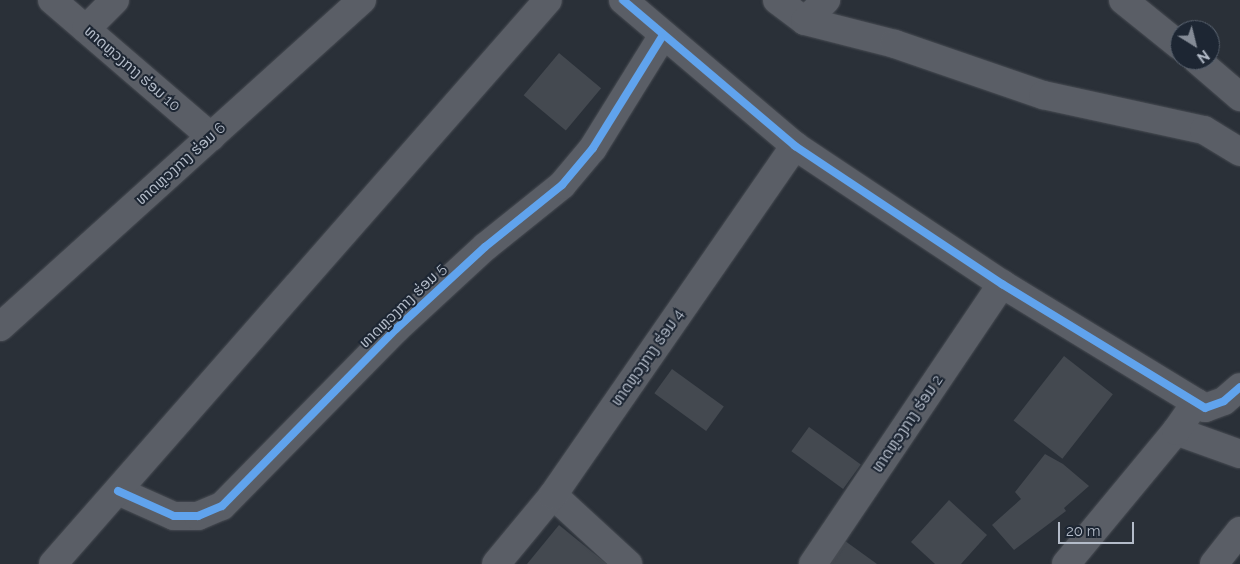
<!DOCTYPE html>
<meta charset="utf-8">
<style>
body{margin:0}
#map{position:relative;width:1240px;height:564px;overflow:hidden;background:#2a3038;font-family:Raleway,"Noto Sans Lao",sans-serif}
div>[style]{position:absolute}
.building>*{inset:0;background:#444950;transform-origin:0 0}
.roads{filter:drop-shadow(0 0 1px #484c53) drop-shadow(0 0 1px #484c53)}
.minor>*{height:28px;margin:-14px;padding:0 14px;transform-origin:14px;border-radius:14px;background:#5a5e66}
.cycleway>*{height:8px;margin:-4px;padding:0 4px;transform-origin:4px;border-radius:4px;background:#60a3ed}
span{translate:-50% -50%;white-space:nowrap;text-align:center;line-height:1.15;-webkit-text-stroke:4px #1d2633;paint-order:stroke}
.street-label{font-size:15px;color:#b4bcc9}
.north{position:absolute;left:1170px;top:20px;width:50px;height:50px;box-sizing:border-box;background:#1d2633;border:1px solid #59626f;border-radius:50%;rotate:144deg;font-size:14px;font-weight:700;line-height:20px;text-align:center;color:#b4bcc9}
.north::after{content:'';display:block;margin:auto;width:18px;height:22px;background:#848b96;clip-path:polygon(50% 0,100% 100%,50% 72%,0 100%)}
.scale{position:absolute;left:1058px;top:522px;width:76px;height:22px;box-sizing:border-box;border:2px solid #b4bcc9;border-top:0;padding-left:6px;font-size:15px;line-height:18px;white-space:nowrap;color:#b4bcc9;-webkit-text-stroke:4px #1d2633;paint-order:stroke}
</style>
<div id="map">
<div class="building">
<div style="left:559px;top:53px;width:55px;height:55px;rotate:40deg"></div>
<div style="left:1064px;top:356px;width:62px;height:82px;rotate:38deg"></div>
<div style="left:672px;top:369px;width:64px;height:30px;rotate:36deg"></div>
<div style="left:809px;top:427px;width:64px;height:30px;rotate:36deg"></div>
<div style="clip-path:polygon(1045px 454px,1063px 464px,1089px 486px,1064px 508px,1066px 511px,1014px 550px,992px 525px,1021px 499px,1015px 492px)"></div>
<div style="clip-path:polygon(949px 500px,987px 535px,961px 564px,935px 564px,911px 542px)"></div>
<div style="clip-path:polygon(559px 525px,607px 564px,527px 564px)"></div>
<div style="clip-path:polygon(841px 538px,877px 564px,825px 564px)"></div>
</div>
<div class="roads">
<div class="minor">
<div style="left:52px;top:0;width:210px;rotate:40.7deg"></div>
<div style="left:623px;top:0;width:226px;rotate:40.3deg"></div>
<div style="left:795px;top:146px;width:249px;rotate:33.7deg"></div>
<div style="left:1002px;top:284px;width:238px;rotate:31.4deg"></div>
<div style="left:1205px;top:408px;width:20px;rotate:-20deg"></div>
<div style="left:1224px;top:401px;width:21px;rotate:-41deg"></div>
<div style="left:777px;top:0;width:35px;rotate:37deg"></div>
<div style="left:805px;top:21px;width:93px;rotate:14.3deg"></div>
<div style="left:895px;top:44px;width:157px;rotate:19deg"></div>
<div style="left:1043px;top:95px;width:165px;rotate:12.3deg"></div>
<div style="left:1204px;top:130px;width:42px;rotate:31.4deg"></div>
<div style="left:1123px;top:0;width:73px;rotate:38.9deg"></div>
<div style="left:805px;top:21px;width:30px;rotate:-45deg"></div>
<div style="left:86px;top:29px;width:41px;rotate:-45deg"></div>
<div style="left:1197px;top:60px;width:57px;rotate:40.7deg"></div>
<div style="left:0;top:327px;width:488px;rotate:-42.1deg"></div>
<div style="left:1176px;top:431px;width:68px;rotate:19.8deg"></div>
<div style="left:118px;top:491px;width:61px;rotate:24.1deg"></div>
<div style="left:174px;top:516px;width:24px"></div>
<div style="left:198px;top:516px;width:26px;rotate:-23deg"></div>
<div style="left:222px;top:506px;width:248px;rotate:-45.5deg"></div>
<div style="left:396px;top:329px;width:121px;rotate:-42.7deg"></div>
<div style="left:485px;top:247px;width:99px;rotate:-38.8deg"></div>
<div style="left:562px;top:185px;width:48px;rotate:-50deg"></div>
<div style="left:593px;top:148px;width:133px;rotate:-58.2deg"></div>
<div style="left:553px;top:495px;width:102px;rotate:42.6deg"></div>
<div style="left:53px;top:564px;width:750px;rotate:-48.73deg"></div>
<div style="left:496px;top:564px;width:89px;rotate:-50.4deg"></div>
<div style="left:553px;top:495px;width:425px;rotate:-55.3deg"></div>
<div style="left:813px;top:564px;width:338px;rotate:-56deg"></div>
<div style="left:1066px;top:564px;width:173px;rotate:-50.4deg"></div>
<div style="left:1176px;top:431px;width:35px;rotate:-55deg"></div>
<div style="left:1214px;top:564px;width:42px;rotate:-51.8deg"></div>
</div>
</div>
<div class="cycleway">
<div style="left:623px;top:0;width:226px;rotate:40.3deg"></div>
<div style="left:795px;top:146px;width:249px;rotate:33.7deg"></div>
<div style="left:1002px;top:284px;width:238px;rotate:31.4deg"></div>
<div style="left:1205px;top:408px;width:20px;rotate:-20deg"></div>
<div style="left:1224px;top:401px;width:21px;rotate:-41deg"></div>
<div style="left:118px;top:491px;width:61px;rotate:24.1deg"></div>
<div style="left:174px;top:516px;width:24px"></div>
<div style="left:198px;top:516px;width:26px;rotate:-23deg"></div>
<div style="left:222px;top:506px;width:248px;rotate:-45.5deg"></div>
<div style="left:396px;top:329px;width:121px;rotate:-42.7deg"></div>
<div style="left:485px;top:247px;width:99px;rotate:-38.8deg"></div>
<div style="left:562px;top:185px;width:48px;rotate:-50deg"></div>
<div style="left:593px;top:148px;width:133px;rotate:-58.2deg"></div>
</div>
<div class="street-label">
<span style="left:132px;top:69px;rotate:41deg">ທາດຫຼວງກາງ ຮ່ອມ 10</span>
<span style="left:181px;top:164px;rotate:-42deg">ທາດຫຼວງກາງ ຮ່ອມ 6</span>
<span style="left:403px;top:306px;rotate:-44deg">ທາດຫຼວງກາງ ຮ່ອມ 5</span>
<span style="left:648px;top:358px;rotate:-55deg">ທາດຫຼວງກາງ ຮ່ອມ 4</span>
<span style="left:908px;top:424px;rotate:-56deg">ທາດຫຼວງກາງ ຮ່ອມ 2</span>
</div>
<div class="north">N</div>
<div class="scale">20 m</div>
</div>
